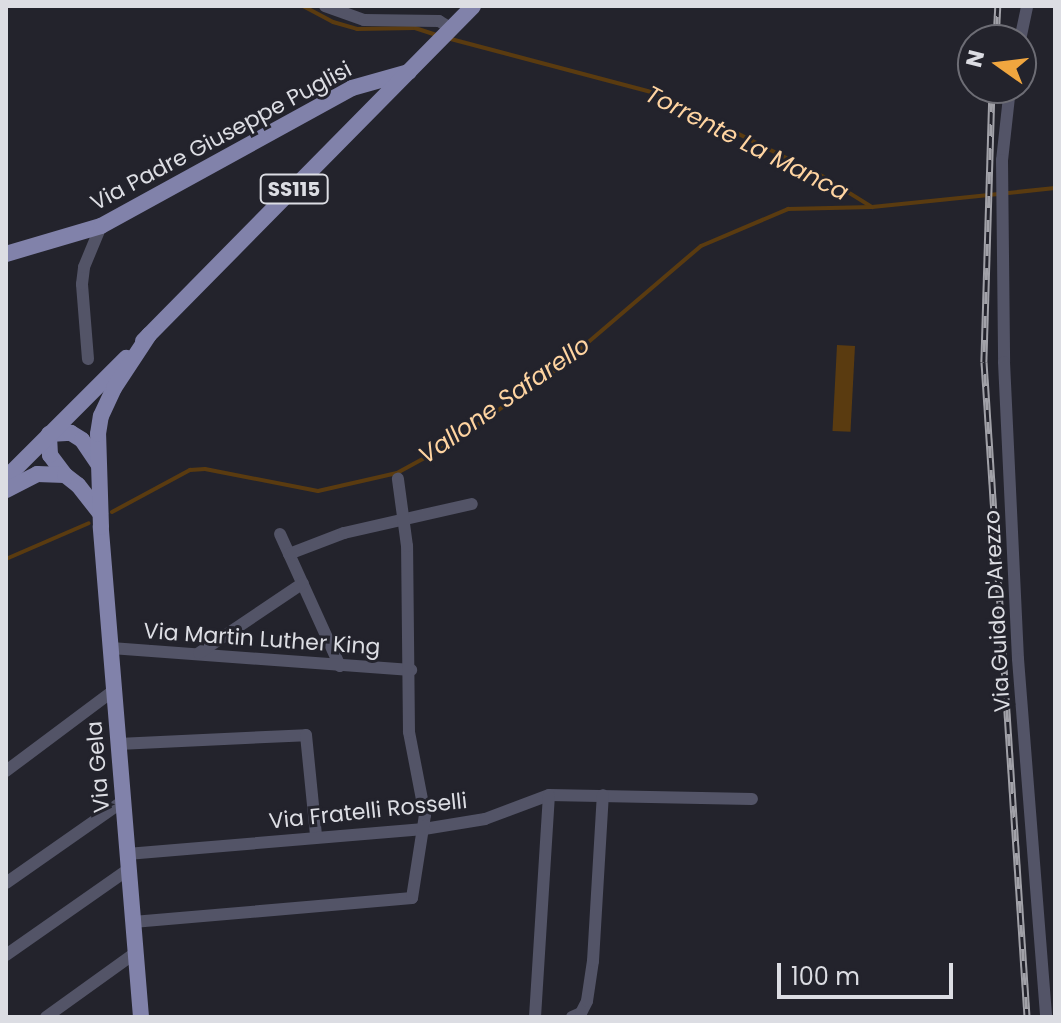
<!DOCTYPE html>
<style>
body{margin:0}
#map{position:relative;width:1061px;height:1023px;overflow:hidden;background:#23232c;font-family:Poppins,sans-serif}
div>[style]{position:absolute}
.water>*{inset:0;background:#5a3b10;transform-origin:0 0}
.stream>*{height:4px;margin:-2px;padding:0 2px;transform-origin:2px;border-radius:2px;background:#5a3b10}
.minor>*{height:12px;margin:-6px;padding:0 6px;transform-origin:6px;border-radius:6px;background:#535467}
.major>*{height:16px;margin:-8px;padding:0 8px;transform-origin:8px;border-radius:8px;background:#8182aa}
.rail>*{height:7px;margin-top:-3.5px;transform-origin:0;background:repeating-linear-gradient(90deg,#23232c 0 12px,#a1a1a8 0 24px);box-sizing:border-box;border-block:2px solid #a1a1a8}
span{translate:-50% -50%;white-space:nowrap;text-align:center;line-height:1.15;-webkit-text-stroke:6px #23232c;paint-order:stroke}
.shield-label span{padding:2px 6px;background:#23232c;border:2px solid;border-radius:6px;-webkit-text-stroke-width:0}
.shield-label{font-size:20px;color:#dcdde3;font-weight:700}
.street-label{font-size:22px;color:#dcdde3}
.water-label{font-size:24px;color:#ffd4a1;font-style:italic}
.frame{position:absolute;inset:0;border:8px solid #dcdde3;pointer-events:none}
.north{position:absolute;left:957px;top:24px;width:80px;height:80px;box-sizing:border-box;background:#23232c;border:2px solid #6d6d75;border-radius:50%;rotate:284deg;font-size:22px;font-weight:700;line-height:32px;text-align:center;color:#dcdde3}
.north::after{content:'';display:block;margin:auto;width:28px;height:36px;background:#f0a63f;clip-path:polygon(50% 0,100% 100%,50% 72%,0 100%)}
.scale{position:absolute;left:777px;top:963px;width:176px;height:36px;box-sizing:border-box;border:4px solid #dcdde3;border-top:0;padding-left:10px;font-size:24px;line-height:28px;white-space:nowrap;color:#dcdde3;-webkit-text-stroke:6px #23232c;paint-order:stroke}
</style>
<div id="map">
<div class="water">
<div style="left:837px;top:345px;width:18px;height:86px;rotate:3deg"></div>
</div>
<div class="stream">
<div style="left:303px;top:6px;width:34px;rotate:28deg"></div>
<div style="left:333px;top:22px;width:25px;rotate:16deg"></div>
<div style="left:357px;top:29px;width:58px;rotate:-1deg"></div>
<div style="left:415px;top:28px;width:25px;rotate:18deg"></div>
<div style="left:447px;top:38px;width:219px;rotate:14.8deg"></div>
<div style="left:659px;top:94px;width:182px;rotate:26.7deg"></div>
<div style="left:822px;top:176px;width:59px;rotate:31.8deg"></div>
<div style="left:872px;top:207px;width:184px;rotate:-5.9deg"></div>
<div style="left:112px;top:512px;width:89px;rotate:-28.3deg"></div>
<div style="left:190px;top:470px;width:15px;rotate:-4deg"></div>
<div style="left:205px;top:469px;width:115px;rotate:11deg"></div>
<div style="left:318px;top:491px;width:81px;rotate:-12.8deg"></div>
<div style="left:397px;top:473px;width:60px;rotate:-28.7deg"></div>
<div style="left:450px;top:444px;width:132px;rotate:-35.1deg"></div>
<div style="left:558px;top:368px;width:188px;rotate:-40.5deg"></div>
<div style="left:701px;top:246px;width:95px;rotate:-23deg"></div>
<div style="left:788px;top:209px;width:84px;rotate:-1.4deg"></div>
<div style="left:6px;top:559px;width:90px;rotate:-23.4deg"></div>
</div>
<div class="minor">
<div style="left:325px;top:6px;width:41px;rotate:19.7deg"></div>
<div style="left:364px;top:20px;width:75px;rotate:0.8deg"></div>
<div style="left:439px;top:21px;width:15px;rotate:32deg"></div>
<div style="left:1020px;top:40px;width:35px;rotate:-78deg"></div>
<div style="left:1010px;top:88px;width:72px;rotate:96.3deg"></div>
<div style="left:1002px;top:160px;width:202px;rotate:89.4deg"></div>
<div style="left:1004px;top:362px;width:297px;rotate:87.3deg"></div>
<div style="left:1018px;top:659px;width:359px;rotate:85.5deg"></div>
<div style="left:88px;top:359px;width:75px;rotate:-94.6deg"></div>
<div style="left:82px;top:284px;width:17px;rotate:-83deg"></div>
<div style="left:84px;top:267px;width:44px;rotate:-67.5deg"></div>
<div style="left:280px;top:534px;width:145px;rotate:65.6deg"></div>
<div style="left:289px;top:554px;width:59px;rotate:-20.9deg"></div>
<div style="left:344px;top:533px;width:131px;rotate:-12.8deg"></div>
<div style="left:111px;top:648px;width:301px;rotate:4.2deg"></div>
<div style="left:199px;top:653px;width:125px;rotate:-33.9deg"></div>
<div style="left:118px;top:744px;width:188px;rotate:-2.7deg"></div>
<div style="left:306px;top:735px;width:101px;rotate:84.3deg"></div>
<div style="left:6px;top:771px;width:134px;rotate:-36.8deg"></div>
<div style="left:127px;top:854px;width:298px;rotate:-4.8deg"></div>
<div style="left:424px;top:829px;width:62px;rotate:-9.3deg"></div>
<div style="left:485px;top:819px;width:68px;rotate:-20.6deg"></div>
<div style="left:549px;top:795px;width:203px;rotate:1.1deg"></div>
<div style="left:6px;top:883px;width:143px;rotate:-35deg"></div>
<div style="left:133px;top:922px;width:280px;rotate:-4.9deg"></div>
<div style="left:412px;top:898px;width:84px;rotate:-81.1deg"></div>
<div style="left:425px;top:815px;width:85px;rotate:-100.9deg"></div>
<div style="left:409px;top:732px;width:186px;rotate:-90.6deg"></div>
<div style="left:407px;top:546px;width:68px;rotate:-97.7deg"></div>
<div style="left:6px;top:955px;width:150px;rotate:-35deg"></div>
<div style="left:46px;top:1017px;width:110px;rotate:-35.7deg"></div>
<div style="left:535px;top:1017px;width:222px;rotate:-86.4deg"></div>
<div style="left:572px;top:1017px;width:10px;rotate:-24deg"></div>
<div style="left:581px;top:1013px;width:13px;rotate:-63deg"></div>
<div style="left:587px;top:1001px;width:40px;rotate:-81.5deg"></div>
<div style="left:593px;top:961px;width:166px;rotate:-86.6deg"></div>
</div>
<div class="major">
<div style="left:6px;top:254px;width:99px;rotate:-16.4deg"></div>
<div style="left:101px;top:226px;width:286px;rotate:-28.8deg"></div>
<div style="left:352px;top:88px;width:59px;rotate:-15.7deg"></div>
<div style="left:143px;top:341px;width:470px;rotate:-45.4deg"></div>
<div style="left:65px;top:475px;width:25px;rotate:-127deg"></div>
<div style="left:50px;top:455px;width:21px;rotate:-93deg"></div>
<div style="left:49px;top:434px;width:22px;rotate:-3deg"></div>
<div style="left:71px;top:433px;width:13px;rotate:32deg"></div>
<div style="left:82px;top:440px;width:29px;rotate:56deg"></div>
<div style="left:6px;top:478px;width:170px;rotate:-45deg"></div>
<div style="left:6px;top:490px;width:35px;rotate:-27deg"></div>
<div style="left:37px;top:474px;width:28px;rotate:2deg"></div>
<div style="left:65px;top:475px;width:16px;rotate:38deg"></div>
<div style="left:78px;top:485px;width:36px;rotate:52deg"></div>
<div style="left:141px;top:1017px;width:492px;rotate:-94.7deg"></div>
<div style="left:101px;top:527px;width:93px;rotate:-91.8deg"></div>
<div style="left:98px;top:434px;width:18px;rotate:-81deg"></div>
<div style="left:101px;top:416px;width:31px;rotate:-65deg"></div>
<div style="left:114px;top:388px;width:64px;rotate:-56.6deg"></div>
</div>
<div class="rail">
<div style="left:996px;top:40px;width:34px;rotate:-87deg"></div>
<div style="left:992px;top:88px;width:274px;rotate:91.7deg"></div>
<div style="left:984px;top:362px;width:656px;rotate:86.24deg"></div>
</div>
<div class="shield-label">
<span style="left:294px;top:189px">SS115</span>
</div>
<div class="street-label">
<span style="left:221px;top:136px;rotate:-28deg">Via Padre Giuseppe Puglisi</span>
<span style="left:997px;top:611px;rotate:-93deg">Via Guido D'Arezzo</span>
<span style="left:262px;top:639px;rotate:4deg">Via Martin Luther King</span>
<span style="left:98px;top:767px;rotate:-95deg">Via Gela</span>
<span style="left:368px;top:811px;rotate:-6deg">Via Fratelli Rosselli</span>
</div>
<div class="water-label">
<span style="left:747px;top:143px;rotate:27deg">Torrente La Manca</span>
<span style="left:504px;top:400px;rotate:-35deg">Vallone Safarello</span>
</div>
<div class="frame"></div>
<div class="north">N</div>
<div class="scale">100 m</div>
</div>
